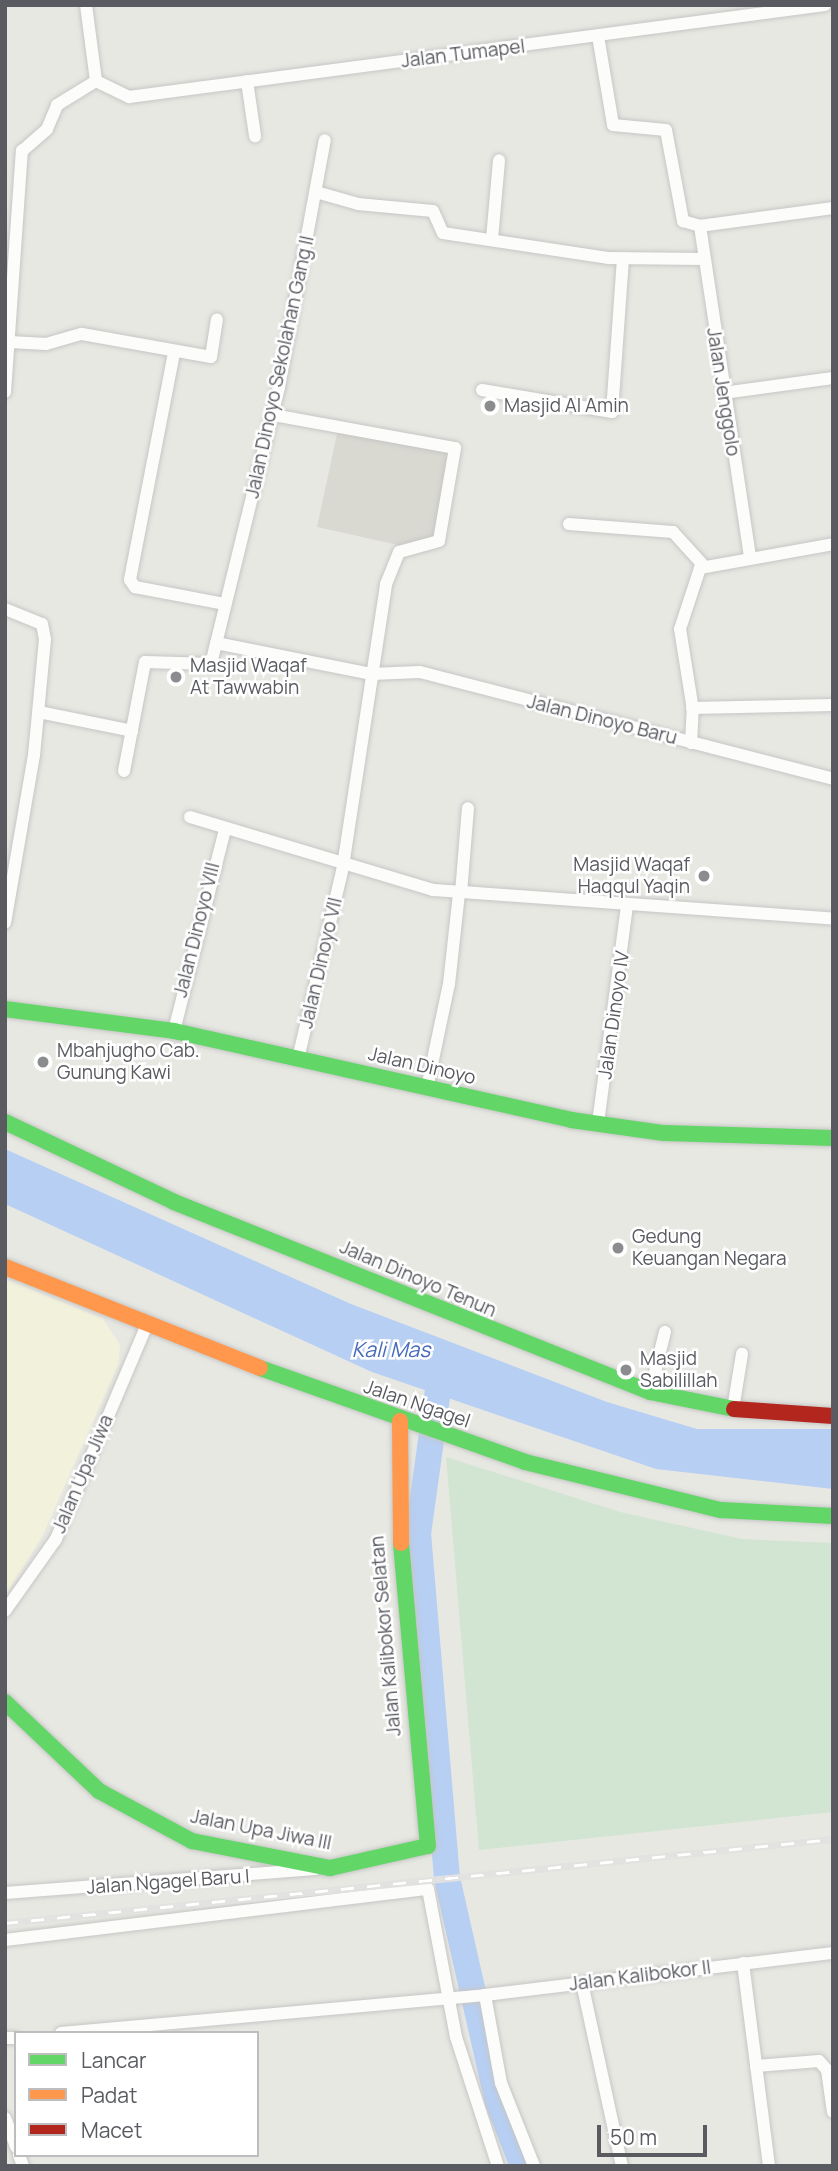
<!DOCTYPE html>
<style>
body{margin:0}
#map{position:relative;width:838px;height:2171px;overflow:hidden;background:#e8e8e3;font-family:Manrope,sans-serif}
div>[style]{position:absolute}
.commercial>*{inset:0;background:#f2f1dc}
.education>*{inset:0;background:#d9d8d1}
.green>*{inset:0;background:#d1e5d2}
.water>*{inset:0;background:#b7cff3}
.river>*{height:26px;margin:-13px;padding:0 13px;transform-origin:13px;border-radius:13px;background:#b7cff3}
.roads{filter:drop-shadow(0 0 2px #c6c6c5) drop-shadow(0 0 2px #c6c6c5)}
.street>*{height:12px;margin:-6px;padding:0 6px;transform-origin:6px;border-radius:6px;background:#fcfcfb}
.fast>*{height:16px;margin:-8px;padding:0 8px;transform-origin:8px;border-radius:8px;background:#63d668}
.slow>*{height:16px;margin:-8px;padding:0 8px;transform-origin:8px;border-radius:8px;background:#ff974d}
.jam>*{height:16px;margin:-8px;padding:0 8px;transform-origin:8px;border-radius:8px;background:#b3261e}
.rail>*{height:7px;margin-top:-3.5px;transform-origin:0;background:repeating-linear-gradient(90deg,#fff 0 13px,#e2e2e1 0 26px);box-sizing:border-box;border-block:2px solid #e2e2e1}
.dots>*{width:19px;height:19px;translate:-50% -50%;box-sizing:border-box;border:4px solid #fff;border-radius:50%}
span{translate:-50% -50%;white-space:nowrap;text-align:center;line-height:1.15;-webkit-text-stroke:5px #fff;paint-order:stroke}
.street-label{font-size:19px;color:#595b61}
.poi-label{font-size:19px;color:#595b61}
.left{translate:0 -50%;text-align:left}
.right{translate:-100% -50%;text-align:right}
.water-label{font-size:21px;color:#476abb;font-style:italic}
.frame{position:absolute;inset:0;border:7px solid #595b61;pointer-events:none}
.legend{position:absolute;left:14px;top:2031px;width:245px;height:126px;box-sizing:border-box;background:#fff;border:2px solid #bdbdc0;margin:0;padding:9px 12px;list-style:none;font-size:21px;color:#595b61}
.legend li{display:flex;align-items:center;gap:14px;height:35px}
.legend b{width:35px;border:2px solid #bdbdc0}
.scale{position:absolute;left:597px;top:2125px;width:110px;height:32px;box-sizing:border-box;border:4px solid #595b61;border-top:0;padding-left:9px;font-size:21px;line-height:24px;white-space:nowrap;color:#595b61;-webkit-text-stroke:5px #fff;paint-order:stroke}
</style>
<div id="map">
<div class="commercial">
<div style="clip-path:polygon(5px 1279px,103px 1319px,120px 1345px,119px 1363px,42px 1537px,5px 1596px)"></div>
</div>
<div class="education">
<div style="clip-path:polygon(338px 429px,454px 448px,436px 543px,403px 546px,317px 527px)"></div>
</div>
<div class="green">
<div style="clip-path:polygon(446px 1457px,620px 1512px,742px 1539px,833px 1543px,833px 1812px,479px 1850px)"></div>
</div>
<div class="water">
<div style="clip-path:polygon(5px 1149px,351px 1304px,607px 1402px,697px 1429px,833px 1429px,833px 1489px,656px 1469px,372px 1372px,5px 1204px)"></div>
</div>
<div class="river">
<div style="left:442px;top:1361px;width:174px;rotate:97.9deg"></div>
<div style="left:418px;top:1533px;width:346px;rotate:85.2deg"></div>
<div style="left:447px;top:1878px;width:230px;rotate:77.2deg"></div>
<div style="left:498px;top:2102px;width:69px;rotate:68.7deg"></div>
</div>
<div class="roads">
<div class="street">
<div style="left:86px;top:5px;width:77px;rotate:82.5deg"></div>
<div style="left:96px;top:81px;width:37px;rotate:26deg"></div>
<div style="left:129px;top:97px;width:702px;rotate:-7.53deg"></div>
<div style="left:598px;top:36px;width:90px;rotate:80.4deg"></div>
<div style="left:613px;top:125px;width:53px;rotate:5.4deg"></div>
<div style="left:666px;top:130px;width:93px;rotate:79.4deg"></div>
<div style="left:683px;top:221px;width:18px;rotate:16deg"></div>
<div style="left:700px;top:226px;width:134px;rotate:-7.7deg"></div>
<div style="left:247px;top:81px;width:56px;rotate:81.7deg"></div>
<div style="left:316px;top:192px;width:44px;rotate:15.9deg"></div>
<div style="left:358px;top:204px;width:75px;rotate:5.3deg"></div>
<div style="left:433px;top:211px;width:24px;rotate:66deg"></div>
<div style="left:443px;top:233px;width:168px;rotate:8.6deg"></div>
<div style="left:609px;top:258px;width:95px;rotate:0.6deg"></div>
<div style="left:700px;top:226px;width:335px;rotate:81.4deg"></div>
<div style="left:492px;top:239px;width:79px;rotate:-84.9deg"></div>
<div style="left:10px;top:342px;width:36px;rotate:3deg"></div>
<div style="left:46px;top:344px;width:37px;rotate:-16deg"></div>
<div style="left:82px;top:334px;width:131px;rotate:10.1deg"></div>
<div style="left:211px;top:357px;width:38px;rotate:-81deg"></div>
<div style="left:174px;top:353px;width:231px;rotate:101deg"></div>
<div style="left:130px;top:580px;width:9px;rotate:54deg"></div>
<div style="left:135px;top:587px;width:92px;rotate:10.7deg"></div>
<div style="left:482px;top:390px;width:132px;rotate:9.6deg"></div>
<div style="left:612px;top:412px;width:154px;rotate:-85.9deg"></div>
<div style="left:5px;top:392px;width:242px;rotate:-86deg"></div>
<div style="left:22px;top:151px;width:33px;rotate:-41deg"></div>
<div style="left:47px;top:129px;width:26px;rotate:-67deg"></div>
<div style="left:57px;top:105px;width:46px;rotate:-31.6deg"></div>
<div style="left:723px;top:393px;width:111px;rotate:-7.8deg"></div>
<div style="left:273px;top:415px;width:185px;rotate:10.3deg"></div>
<div style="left:455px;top:448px;width:94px;rotate:99.8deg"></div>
<div style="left:439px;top:541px;width:41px;rotate:164.6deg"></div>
<div style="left:399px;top:552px;width:35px;rotate:112deg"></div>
<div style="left:386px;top:585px;width:285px;rotate:98.7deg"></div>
<div style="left:343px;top:867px;width:197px;rotate:103.2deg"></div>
<div style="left:569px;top:524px;width:104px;rotate:4.4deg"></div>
<div style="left:673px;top:532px;width:46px;rotate:47.6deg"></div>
<div style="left:5px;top:609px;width:40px;rotate:22deg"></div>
<div style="left:42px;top:624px;width:15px;rotate:79deg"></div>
<div style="left:45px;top:639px;width:117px;rotate:95.4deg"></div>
<div style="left:34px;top:755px;width:170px;rotate:99.8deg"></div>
<div style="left:216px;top:643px;width:158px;rotate:11.3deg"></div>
<div style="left:371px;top:674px;width:49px;rotate:-2.3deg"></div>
<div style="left:420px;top:672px;width:427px;rotate:14.5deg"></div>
<div style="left:692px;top:708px;width:141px;rotate:-1.2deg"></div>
<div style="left:39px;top:712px;width:95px;rotate:11.5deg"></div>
<div style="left:691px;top:743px;width:33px;rotate:-87deg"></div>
<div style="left:693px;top:710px;width:82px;rotate:-99.1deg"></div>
<div style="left:680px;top:629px;width:64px;rotate:-71.8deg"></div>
<div style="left:700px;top:568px;width:135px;rotate:-10.2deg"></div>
<div style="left:124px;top:771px;width:111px;rotate:-79.1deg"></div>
<div style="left:145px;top:662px;width:66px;rotate:1.7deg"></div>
<div style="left:211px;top:664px;width:285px;rotate:-76.2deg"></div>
<div style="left:279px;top:387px;width:251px;rotate:-79.5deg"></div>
<div style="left:190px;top:817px;width:254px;rotate:16.7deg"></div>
<div style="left:433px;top:890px;width:401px;rotate:4.1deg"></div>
<div style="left:461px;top:893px;width:85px;rotate:-85.3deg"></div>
<div style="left:174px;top:1031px;width:208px;rotate:-75.8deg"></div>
<div style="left:427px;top:1088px;width:106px;rotate:-78.1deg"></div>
<div style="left:449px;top:984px;width:92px;rotate:-83.7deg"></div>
<div style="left:598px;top:1123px;width:219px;rotate:-82.4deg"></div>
<div style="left:650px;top:1392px;width:62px;rotate:-76deg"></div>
<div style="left:733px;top:1409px;width:56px;rotate:-80.7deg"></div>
<div style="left:5px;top:1611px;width:88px;rotate:-54.7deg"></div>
<div style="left:56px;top:1539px;width:230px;rotate:-67deg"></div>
<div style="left:5px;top:1893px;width:311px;rotate:-4.4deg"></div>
<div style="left:5px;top:1940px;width:426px;rotate:-6.9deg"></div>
<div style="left:428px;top:1889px;width:151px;rotate:79.3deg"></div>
<div style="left:456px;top:2037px;width:136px;rotate:72deg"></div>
<div style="left:743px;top:1963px;width:205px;rotate:82.7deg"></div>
<div style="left:582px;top:1983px;width:187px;rotate:77.7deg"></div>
<div style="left:485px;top:1995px;width:89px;rotate:79.7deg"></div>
<div style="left:501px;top:2083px;width:89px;rotate:68.3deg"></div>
<div style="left:61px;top:2033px;width:426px;rotate:-5.1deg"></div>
<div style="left:485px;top:1995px;width:351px;rotate:-6.9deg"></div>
<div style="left:5px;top:2038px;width:11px"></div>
<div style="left:756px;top:2066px;width:63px;rotate:-4.5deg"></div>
<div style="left:819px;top:2061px;width:12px;rotate:48deg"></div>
<div style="left:827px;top:2070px;width:42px;rotate:81.9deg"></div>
<div style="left:5px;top:2118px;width:31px;rotate:69deg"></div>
<div style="left:19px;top:2155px;width:12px;rotate:70deg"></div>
</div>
<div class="fast">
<div style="left:5px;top:1009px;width:170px;rotate:7.4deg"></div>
<div style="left:174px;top:1031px;width:407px;rotate:12.6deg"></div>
<div style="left:571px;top:1120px;width:94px;rotate:8deg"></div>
<div style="left:664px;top:1133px;width:169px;rotate:1.7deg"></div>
<div style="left:5px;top:1122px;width:187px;rotate:25.3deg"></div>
<div style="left:174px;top:1202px;width:513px;rotate:21.76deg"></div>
<div style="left:650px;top:1392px;width:86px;rotate:11.4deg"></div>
<div style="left:260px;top:1368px;width:281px;rotate:19.5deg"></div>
<div style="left:525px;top:1462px;width:202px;rotate:13.8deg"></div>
<div style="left:721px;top:1510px;width:112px;rotate:3.1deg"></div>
<div style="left:5px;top:1702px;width:129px;rotate:43.4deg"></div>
<div style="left:99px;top:1791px;width:106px;rotate:28.3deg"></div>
<div style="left:192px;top:1841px;width:141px;rotate:11.1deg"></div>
<div style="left:330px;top:1868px;width:100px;rotate:-12.7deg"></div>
<div style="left:428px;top:1846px;width:304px;rotate:-95.1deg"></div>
</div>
<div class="slow">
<div style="left:5px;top:1267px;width:274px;rotate:21.6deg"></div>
<div style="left:400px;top:1421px;width:122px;rotate:89.5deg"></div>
</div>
<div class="jam">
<div style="left:734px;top:1409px;width:99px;rotate:4deg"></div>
</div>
</div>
<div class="rail">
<div style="left:5px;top:1923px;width:832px;rotate:-5.79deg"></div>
</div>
<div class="dots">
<div style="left:490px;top:406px;background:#8b8c8e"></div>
<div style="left:176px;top:677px;background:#8b8c8e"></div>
<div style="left:704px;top:876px;background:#8b8c8e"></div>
<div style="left:43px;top:1062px;background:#8b8c8e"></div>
<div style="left:618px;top:1248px;background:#8b8c8e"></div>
<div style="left:626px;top:1370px;background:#8b8c8e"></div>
</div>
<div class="street-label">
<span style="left:463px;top:54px;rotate:-7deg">Jalan Tumapel</span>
<span style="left:280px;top:367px;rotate:-78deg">Jalan Dinoyo Sekolahan Gang II</span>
<span style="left:723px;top:392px;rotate:81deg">Jalan Jenggolo</span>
<span style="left:602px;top:720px;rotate:14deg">Jalan Dinoyo Baru</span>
<span style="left:197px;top:930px;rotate:-76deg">Jalan Dinoyo VIII</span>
<span style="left:321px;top:963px;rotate:-77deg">Jalan Dinoyo VII</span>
<span style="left:614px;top:1015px;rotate:-82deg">Jalan Dinoyo IV</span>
<span style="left:422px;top:1066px;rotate:13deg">Jalan Dinoyo</span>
<span style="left:418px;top:1279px;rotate:23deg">Jalan Dinoyo Tenun</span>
<span style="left:417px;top:1404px;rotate:19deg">Jalan Ngagel</span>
<span style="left:83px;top:1474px;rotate:-67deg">Jalan Upa Jiwa</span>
<span style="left:386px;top:1636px;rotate:-95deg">Jalan Kalibokor Selatan</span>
<span style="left:261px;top:1830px;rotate:11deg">Jalan Upa Jiwa III</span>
<span style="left:168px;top:1882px;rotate:-4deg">Jalan Ngagel Baru I</span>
<span style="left:640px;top:1976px;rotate:-7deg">Jalan Kalibokor II</span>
</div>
<div class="poi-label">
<span class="left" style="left:504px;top:406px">Masjid Al Amin</span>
<span class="left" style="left:190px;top:677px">Masjid Waqaf<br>At Tawwabin</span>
<span class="right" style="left:690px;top:876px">Masjid Waqaf<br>Haqqul Yaqin</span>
<span class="left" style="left:57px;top:1062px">Mbahjugho Cab.<br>Gunung Kawi</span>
<span class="left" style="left:632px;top:1248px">Gedung<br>Keuangan Negara</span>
<span class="left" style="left:640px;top:1370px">Masjid<br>Sabilillah</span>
</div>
<div class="water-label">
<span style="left:391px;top:1349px">Kali Mas</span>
</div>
<div class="frame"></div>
<ul class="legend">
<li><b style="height:9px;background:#63d668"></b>Lancar</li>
<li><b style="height:9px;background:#ff974d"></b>Padat</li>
<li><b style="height:9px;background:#b3261e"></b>Macet</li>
</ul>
<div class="scale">50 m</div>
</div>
